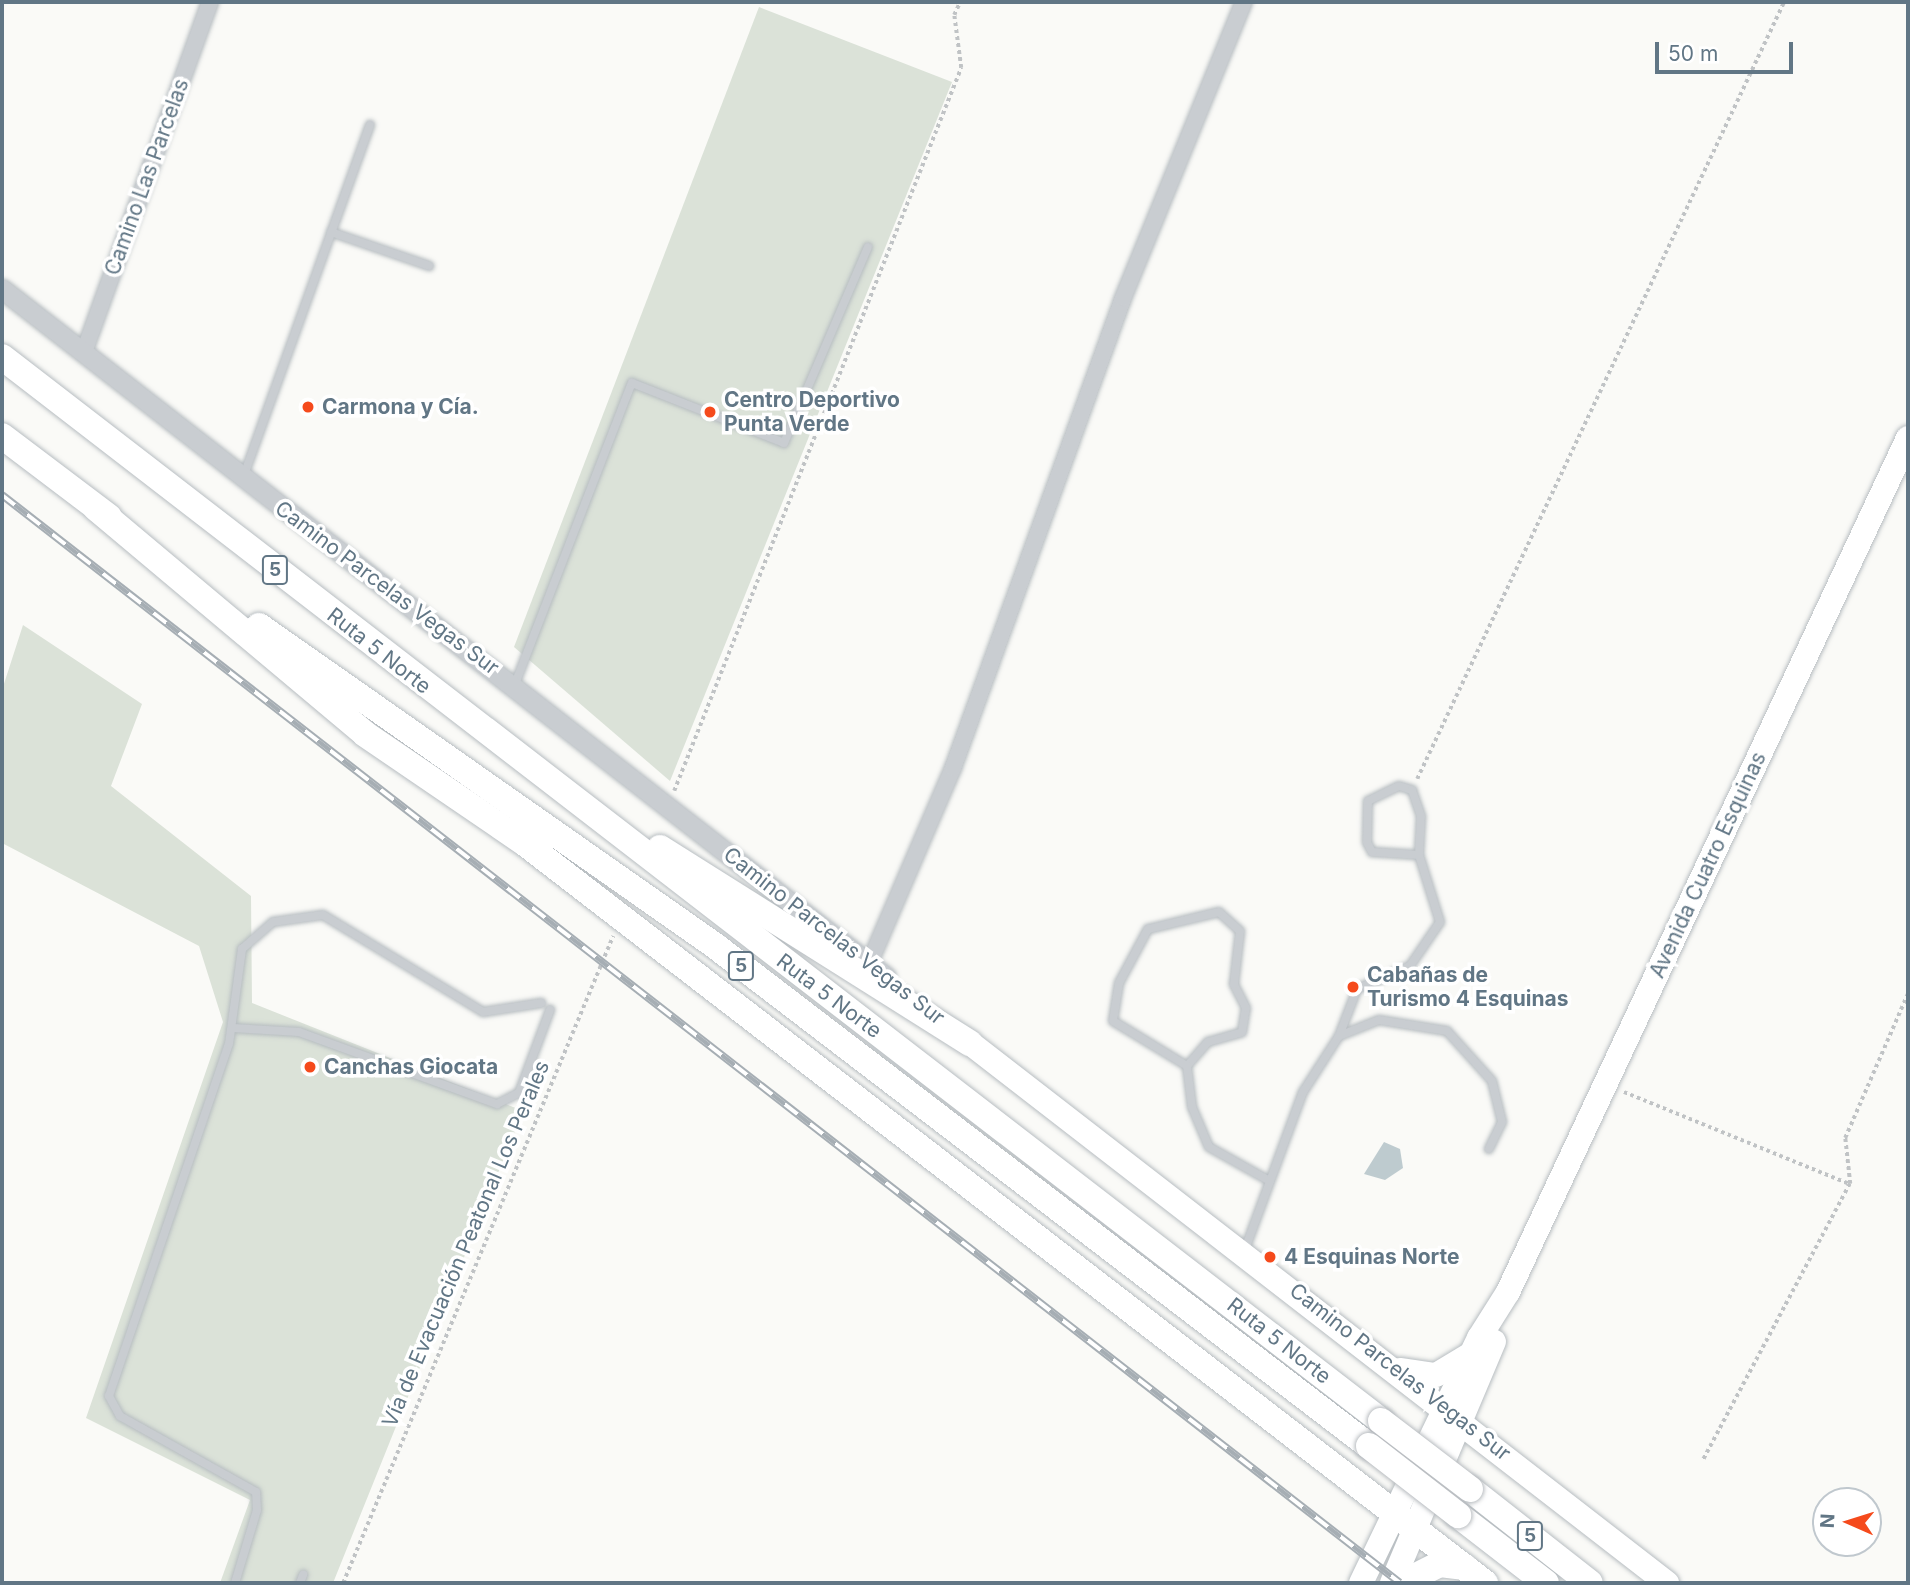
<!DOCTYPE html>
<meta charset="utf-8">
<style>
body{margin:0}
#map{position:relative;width:1910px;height:1585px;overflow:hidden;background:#fafaf7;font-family:Inter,sans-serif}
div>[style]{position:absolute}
.green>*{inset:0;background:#dbe2d8}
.water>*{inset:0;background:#becbcf}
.path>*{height:3.5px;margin-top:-1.75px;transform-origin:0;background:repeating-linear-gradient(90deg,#c0c3c5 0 3.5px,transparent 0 7px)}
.roads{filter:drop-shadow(0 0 2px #b7bdc1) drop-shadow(0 0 2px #b7bdc1)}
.service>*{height:8px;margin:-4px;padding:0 4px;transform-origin:4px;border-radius:4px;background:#c9cdd1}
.minor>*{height:16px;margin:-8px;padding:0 8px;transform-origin:8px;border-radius:8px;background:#c9cdd1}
.tertiary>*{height:19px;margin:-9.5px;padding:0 9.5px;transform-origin:9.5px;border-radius:9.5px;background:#c9cdd1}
.primary>*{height:24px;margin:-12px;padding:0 12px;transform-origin:12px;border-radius:12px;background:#fff}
.trunk>*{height:26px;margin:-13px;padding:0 13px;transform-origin:13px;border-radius:13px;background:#fff}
.rail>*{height:8px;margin-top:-4px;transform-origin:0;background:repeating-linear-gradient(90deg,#fff 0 16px,#a6aeb4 0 32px);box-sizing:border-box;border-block:2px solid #a6aeb4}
.bridges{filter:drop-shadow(0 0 2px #b9bdc1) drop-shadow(0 0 2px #b9bdc1)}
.trunk-bridge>*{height:26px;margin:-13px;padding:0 13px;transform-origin:13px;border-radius:13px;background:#fff}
.dots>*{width:19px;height:19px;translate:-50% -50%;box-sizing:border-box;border:4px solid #fff;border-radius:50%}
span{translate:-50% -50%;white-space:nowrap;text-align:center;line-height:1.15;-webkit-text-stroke:7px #fff;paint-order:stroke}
.shield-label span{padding:2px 5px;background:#fff;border:2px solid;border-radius:5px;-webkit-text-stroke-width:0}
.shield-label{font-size:19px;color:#617685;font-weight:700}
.street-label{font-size:21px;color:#617685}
.poi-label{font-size:21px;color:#617685;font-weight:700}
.left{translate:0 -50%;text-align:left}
.frame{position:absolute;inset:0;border:4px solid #617685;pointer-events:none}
.north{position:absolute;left:1812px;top:1487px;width:70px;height:70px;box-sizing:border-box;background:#fff;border:2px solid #c0c8ce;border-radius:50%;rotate:273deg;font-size:19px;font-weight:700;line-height:28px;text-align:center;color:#617685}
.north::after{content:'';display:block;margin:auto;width:24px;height:32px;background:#f54a1c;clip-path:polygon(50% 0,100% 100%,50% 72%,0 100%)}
.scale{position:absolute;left:1655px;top:42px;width:138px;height:32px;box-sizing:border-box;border:4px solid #617685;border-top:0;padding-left:9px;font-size:21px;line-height:24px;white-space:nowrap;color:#617685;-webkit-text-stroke:5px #fff;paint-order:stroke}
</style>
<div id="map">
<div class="green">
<div style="clip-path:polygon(759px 7px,952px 82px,670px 781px,514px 647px)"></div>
<div style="clip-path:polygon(23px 625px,142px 704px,111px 786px,251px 896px,252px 1003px,523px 1111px,333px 1583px,220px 1583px,250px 1500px,86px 1418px,223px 1022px,199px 946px,2px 843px,2px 690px)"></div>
</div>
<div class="water">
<div style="clip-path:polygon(1384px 1142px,1400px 1149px,1403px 1168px,1385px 1180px,1364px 1174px)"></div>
</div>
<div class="path">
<div style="left:1417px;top:779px;width:859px;rotate:-64.72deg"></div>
<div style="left:674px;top:791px;width:778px;rotate:-68.35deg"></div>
<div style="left:961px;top:68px;width:53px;rotate:-97.5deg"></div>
<div style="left:954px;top:15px;width:14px;rotate:-65deg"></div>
<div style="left:1624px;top:1092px;width:244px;rotate:22.2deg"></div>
<div style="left:1850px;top:1184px;width:313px;rotate:118deg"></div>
<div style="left:1850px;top:1184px;width:46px;rotate:-96.2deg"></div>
<div style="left:1845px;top:1138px;width:158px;rotate:-66.5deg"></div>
<div style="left:343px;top:1583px;width:701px;rotate:-67.35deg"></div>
</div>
<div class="roads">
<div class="service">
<div style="left:331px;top:232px;width:104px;rotate:19.1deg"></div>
<div style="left:244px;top:475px;width:372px;rotate:-70.2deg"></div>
<div style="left:515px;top:684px;width:323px;rotate:-68.8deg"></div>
<div style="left:632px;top:383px;width:163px;rotate:21.5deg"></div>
<div style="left:784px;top:443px;width:213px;rotate:-66.8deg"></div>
<div style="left:233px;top:1028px;width:66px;rotate:3.5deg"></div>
<div style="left:299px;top:1032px;width:211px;rotate:20deg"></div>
<div style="left:497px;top:1104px;width:25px;rotate:-27deg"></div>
<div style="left:519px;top:1093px;width:89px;rotate:-69.5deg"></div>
<div style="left:1339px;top:1036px;width:50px;rotate:-69deg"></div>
<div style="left:1357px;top:989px;width:58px;rotate:-23.5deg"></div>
<div style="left:1410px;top:966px;width:53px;rotate:-55.7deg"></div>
<div style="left:1440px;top:922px;width:70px;rotate:-107.4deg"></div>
<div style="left:1419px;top:855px;width:47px;rotate:-176.3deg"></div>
<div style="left:1372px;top:852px;width:11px;rotate:-117deg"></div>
<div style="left:1367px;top:842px;width:41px;rotate:-88.6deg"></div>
<div style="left:1368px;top:801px;width:34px;rotate:-26deg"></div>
<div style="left:1399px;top:786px;width:14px;rotate:17deg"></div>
<div style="left:1412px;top:790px;width:28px;rotate:71deg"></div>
<div style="left:1421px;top:816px;width:39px;rotate:93deg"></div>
<div style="left:1187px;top:1066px;width:32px;rotate:-49deg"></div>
<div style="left:1208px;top:1042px;width:35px;rotate:-16deg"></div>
<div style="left:1242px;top:1032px;width:24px;rotate:-81deg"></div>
<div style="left:1246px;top:1008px;width:27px;rotate:-117deg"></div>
<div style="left:1234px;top:984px;width:53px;rotate:-83.5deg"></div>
<div style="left:1240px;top:931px;width:28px;rotate:-138deg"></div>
<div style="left:1219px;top:912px;width:73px;rotate:166.5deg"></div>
<div style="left:1148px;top:929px;width:61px;rotate:118.2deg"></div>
<div style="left:1119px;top:983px;width:38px;rotate:99deg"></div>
<div style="left:1113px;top:1021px;width:87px;rotate:31.3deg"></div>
<div style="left:1187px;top:1066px;width:41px;rotate:83deg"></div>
<div style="left:1192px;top:1107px;width:43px;rotate:67deg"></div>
<div style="left:1209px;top:1147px;width:65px;rotate:29.3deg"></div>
<div style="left:1244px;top:1252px;width:171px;rotate:-69.8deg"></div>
<div style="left:1303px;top:1092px;width:67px;rotate:-57.3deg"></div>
<div style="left:1339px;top:1036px;width:43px;rotate:-21.8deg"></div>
<div style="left:1379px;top:1020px;width:69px;rotate:9.2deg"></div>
<div style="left:1447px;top:1031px;width:67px;rotate:48deg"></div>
<div style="left:1492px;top:1081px;width:42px;rotate:76.3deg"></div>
<div style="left:1502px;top:1122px;width:30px;rotate:116deg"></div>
<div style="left:235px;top:1583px;width:76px;rotate:-73.2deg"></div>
<div style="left:257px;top:1510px;width:18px;rotate:-93deg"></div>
<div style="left:256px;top:1492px;width:156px;rotate:-150.8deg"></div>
<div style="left:120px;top:1416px;width:23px;rotate:-119deg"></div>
<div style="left:109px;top:1396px;width:372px;rotate:-71.2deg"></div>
<div style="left:229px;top:1044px;width:96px;rotate:-82.2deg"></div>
<div style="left:242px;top:949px;width:41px;rotate:-41.1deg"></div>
<div style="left:273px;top:922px;width:50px;rotate:-8deg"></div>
<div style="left:323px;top:915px;width:187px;rotate:31.2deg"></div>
<div style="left:483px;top:1012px;width:59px;rotate:-8.8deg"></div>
<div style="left:300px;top:1583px;width:9px;rotate:-69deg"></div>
</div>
<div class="minor">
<div style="left:84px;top:352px;width:372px;rotate:-70.2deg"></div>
<div style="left:869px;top:964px;width:213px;rotate:-66.8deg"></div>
<div style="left:953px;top:768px;width:500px;rotate:-70.1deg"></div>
<div style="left:1123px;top:298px;width:320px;rotate:-67.8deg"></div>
</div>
<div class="tertiary">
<div style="left:2px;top:289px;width:1120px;rotate:37.89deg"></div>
</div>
<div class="primary">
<div style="left:970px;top:1043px;width:882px;rotate:37.77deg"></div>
<div style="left:1400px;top:1370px;width:36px;rotate:8deg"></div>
<div style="left:1436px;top:1375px;width:39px;rotate:-31deg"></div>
<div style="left:1361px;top:1583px;width:272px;rotate:-64.3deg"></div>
<div style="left:1479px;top:1338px;width:54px;rotate:-57.8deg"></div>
<div style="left:1508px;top:1292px;width:943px;rotate:-64.9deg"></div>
<div style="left:1392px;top:1583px;width:262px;rotate:-67.1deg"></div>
</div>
<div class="trunk">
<div style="left:2px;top:357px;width:1742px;rotate:37.65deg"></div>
<div style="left:2px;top:436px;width:134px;rotate:37.1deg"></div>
<div style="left:96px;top:508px;width:351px;rotate:40deg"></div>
<div style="left:365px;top:734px;width:195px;rotate:34.3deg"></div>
<div style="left:526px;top:844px;width:1211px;rotate:37.62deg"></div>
<div style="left:259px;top:626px;width:556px;rotate:35.03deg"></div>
<div style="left:714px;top:945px;width:825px;rotate:37.41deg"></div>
<div style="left:660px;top:848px;width:366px;rotate:32.2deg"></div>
<div style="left:1470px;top:1489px;width:152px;rotate:38.1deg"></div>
<div style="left:1458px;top:1515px;width:111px;rotate:37.7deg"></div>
<div style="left:1402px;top:1583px;width:42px;rotate:-26.6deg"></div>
<div style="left:1440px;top:1564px;width:25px;rotate:7deg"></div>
</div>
</div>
<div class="rail">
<div style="left:2px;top:495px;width:1771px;rotate:37.89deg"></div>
</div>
<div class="bridges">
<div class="trunk-bridge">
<div style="left:1381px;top:1421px;width:112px;rotate:37.4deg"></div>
<div style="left:1369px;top:1446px;width:113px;rotate:37.8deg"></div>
</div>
</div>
<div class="dots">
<div style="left:308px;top:407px;background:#f54a1c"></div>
<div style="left:710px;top:412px;background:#f54a1c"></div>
<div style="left:1353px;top:987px;background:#f54a1c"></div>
<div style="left:310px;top:1067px;background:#f54a1c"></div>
<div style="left:1270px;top:1257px;background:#f54a1c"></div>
</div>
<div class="shield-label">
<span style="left:275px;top:570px">5</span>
<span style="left:741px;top:966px">5</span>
<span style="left:1530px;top:1536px">5</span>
</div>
<div class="street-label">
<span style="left:147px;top:177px;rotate:-70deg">Camino Las Parcelas</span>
<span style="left:387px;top:588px;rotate:37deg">Camino Parcelas Vegas Sur</span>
<span style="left:379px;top:651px;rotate:38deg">Ruta 5 Norte</span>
<span style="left:1708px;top:865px;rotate:-65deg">Avenida Cuatro Esquinas</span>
<span style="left:834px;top:936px;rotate:38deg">Camino Parcelas Vegas Sur</span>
<span style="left:829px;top:996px;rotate:37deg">Ruta 5 Norte</span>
<span style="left:466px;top:1244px;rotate:-67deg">Vía de Evacuación Peatonal Los Perales</span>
<span style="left:1279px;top:1341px;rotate:38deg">Ruta 5 Norte</span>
<span style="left:1400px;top:1372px;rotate:38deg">Camino Parcelas Vegas Sur</span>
</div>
<div class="poi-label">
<span class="left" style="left:724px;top:412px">Centro Deportivo<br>Punta Verde</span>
<span class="left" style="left:322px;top:407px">Carmona y Cía.</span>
<span class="left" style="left:1367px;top:987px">Cabañas de<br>Turismo 4 Esquinas</span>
<span class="left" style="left:324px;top:1067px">Canchas Giocata</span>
<span class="left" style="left:1284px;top:1257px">4 Esquinas Norte</span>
</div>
<div class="frame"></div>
<div class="north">N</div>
<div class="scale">50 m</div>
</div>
